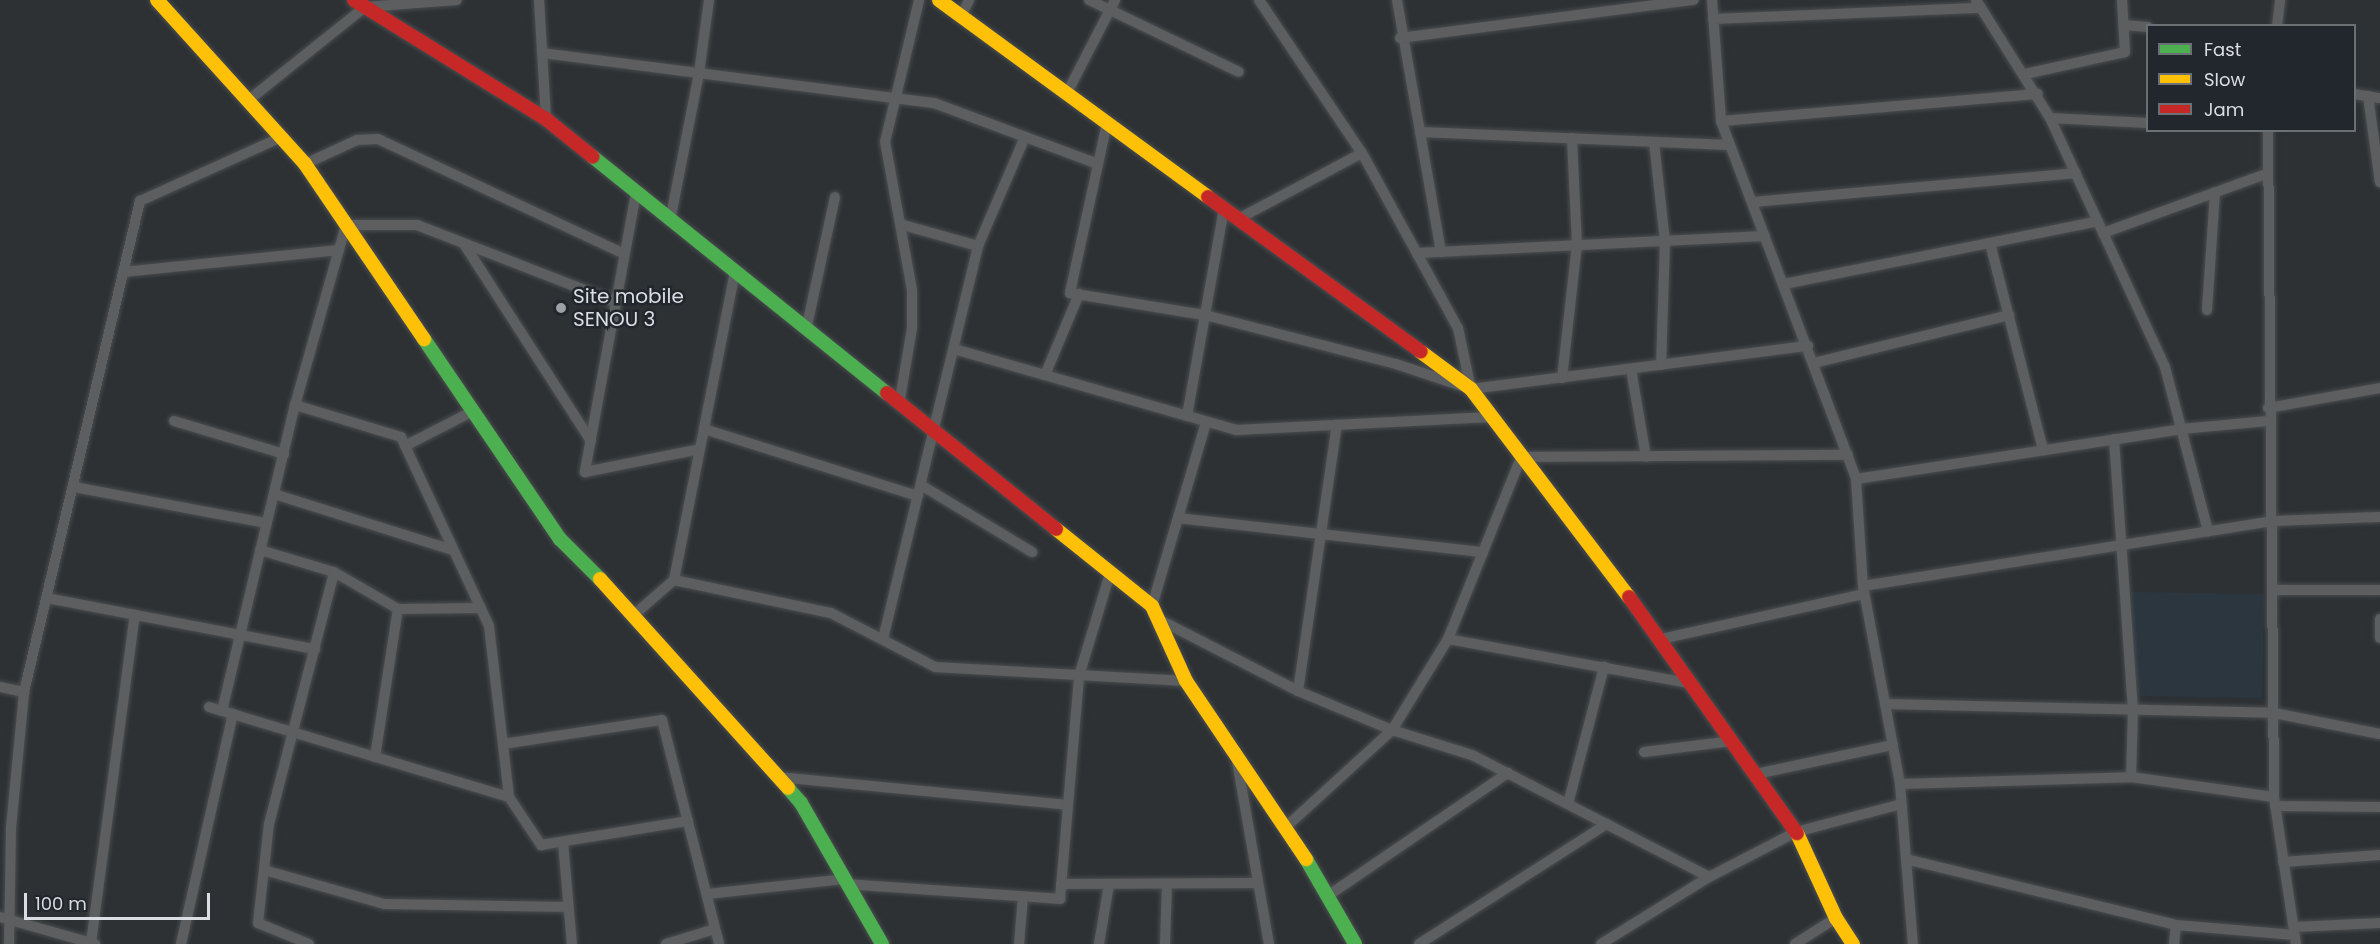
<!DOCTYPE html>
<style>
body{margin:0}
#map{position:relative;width:2380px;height:944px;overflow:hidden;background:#2d3134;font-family:Poppins,sans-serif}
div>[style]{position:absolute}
.built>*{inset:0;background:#2b363f;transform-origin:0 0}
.roads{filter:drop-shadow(0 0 2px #4a4d4f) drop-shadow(0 0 2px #4a4d4f)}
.street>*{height:10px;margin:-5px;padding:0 5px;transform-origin:5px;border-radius:5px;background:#5c5e5f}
.fast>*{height:14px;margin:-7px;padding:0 7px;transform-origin:7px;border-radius:7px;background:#4caf50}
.slow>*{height:14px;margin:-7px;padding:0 7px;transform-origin:7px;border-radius:7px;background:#ffc107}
.jam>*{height:14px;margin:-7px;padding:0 7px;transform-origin:7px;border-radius:7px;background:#c62828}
.dots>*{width:16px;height:16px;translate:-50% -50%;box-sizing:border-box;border:3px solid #21272d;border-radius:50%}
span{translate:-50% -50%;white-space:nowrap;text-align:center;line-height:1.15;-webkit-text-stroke:5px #21272d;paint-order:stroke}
.poi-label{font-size:20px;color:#dadee2}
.left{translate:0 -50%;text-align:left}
.legend{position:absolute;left:2146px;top:24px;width:210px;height:108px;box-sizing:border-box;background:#21272d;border:2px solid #6b7075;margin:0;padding:8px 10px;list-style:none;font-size:18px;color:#dadee2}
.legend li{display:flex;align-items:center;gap:12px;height:30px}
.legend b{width:30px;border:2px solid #6b7075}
.scale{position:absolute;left:24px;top:893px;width:186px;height:27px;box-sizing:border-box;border:3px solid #dadee2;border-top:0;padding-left:8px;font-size:18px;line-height:21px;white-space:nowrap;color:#dadee2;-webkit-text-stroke:4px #21272d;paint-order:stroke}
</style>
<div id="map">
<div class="built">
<div style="left:2264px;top:594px;width:104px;height:134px;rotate:91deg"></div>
</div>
<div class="roads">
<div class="street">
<div style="left:539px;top:0;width:119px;rotate:86.6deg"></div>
<div style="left:1089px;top:0;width:166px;rotate:25.6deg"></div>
<div style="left:1259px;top:0;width:184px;rotate:56.1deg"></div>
<div style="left:1362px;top:153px;width:200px;rotate:61.3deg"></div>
<div style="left:1458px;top:328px;width:62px;rotate:78deg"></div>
<div style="left:1397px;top:0;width:256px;rotate:80.1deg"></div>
<div style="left:1712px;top:0;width:121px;rotate:85.7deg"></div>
<div style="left:1721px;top:121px;width:383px;rotate:69.3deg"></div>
<div style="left:1856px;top:479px;width:107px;rotate:86.3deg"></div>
<div style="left:1863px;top:586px;width:201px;rotate:79.4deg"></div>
<div style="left:1900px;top:784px;width:161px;rotate:85.4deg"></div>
<div style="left:1976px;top:0;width:139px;rotate:57.9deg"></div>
<div style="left:2050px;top:118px;width:274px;rotate:65.2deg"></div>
<div style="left:2165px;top:367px;width:170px;rotate:75.3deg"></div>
<div style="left:961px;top:16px;width:18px;rotate:-63deg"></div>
<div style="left:1713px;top:19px;width:268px;rotate:-2.4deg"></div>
<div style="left:2124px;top:25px;width:24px;rotate:5deg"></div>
<div style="left:2277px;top:26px;width:26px;rotate:-83deg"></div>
<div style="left:1400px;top:38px;width:296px;rotate:-7.4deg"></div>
<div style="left:542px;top:53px;width:395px;rotate:7.3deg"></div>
<div style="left:934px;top:103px;width:175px;rotate:20.4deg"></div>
<div style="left:2025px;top:74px;width:102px;rotate:-12.4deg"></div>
<div style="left:2125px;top:52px;width:52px;rotate:-93.3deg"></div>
<div style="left:1067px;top:93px;width:105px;rotate:-62.7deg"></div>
<div style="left:2354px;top:94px;width:26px;rotate:9deg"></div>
<div style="left:2368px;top:96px;width:87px;rotate:82.1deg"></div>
<div style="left:250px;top:99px;width:147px;rotate:-38.7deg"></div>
<div style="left:365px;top:7px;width:92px;rotate:-4.4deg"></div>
<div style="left:2050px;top:118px;width:98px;rotate:2.9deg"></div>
<div style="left:1721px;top:121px;width:318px;rotate:-4.9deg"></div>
<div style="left:1107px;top:123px;width:174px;rotate:102.3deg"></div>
<div style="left:1070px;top:293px;width:137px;rotate:9.3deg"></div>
<div style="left:1205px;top:315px;width:197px;rotate:14.4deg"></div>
<div style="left:1396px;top:364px;width:79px;rotate:18.4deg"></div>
<div style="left:1471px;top:389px;width:340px;rotate:-7.3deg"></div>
<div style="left:2268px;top:130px;width:667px;rotate:89.48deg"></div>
<div style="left:2274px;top:797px;width:149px;rotate:81.5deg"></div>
<div style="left:1420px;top:132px;width:310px;rotate:2.4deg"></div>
<div style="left:1654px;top:142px;width:100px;rotate:83.7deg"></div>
<div style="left:1665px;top:241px;width:124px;rotate:91.8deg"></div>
<div style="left:305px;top:164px;width:57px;rotate:-24.8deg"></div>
<div style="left:357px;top:140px;width:21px;rotate:-3deg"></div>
<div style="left:378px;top:139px;width:272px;rotate:25deg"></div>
<div style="left:636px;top:193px;width:284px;rotate:100.4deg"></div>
<div style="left:585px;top:472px;width:117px;rotate:-11.3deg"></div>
<div style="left:1752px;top:202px;width:325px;rotate:-5.1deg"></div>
<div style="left:1238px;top:219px;width:140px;rotate:-28deg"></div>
<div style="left:670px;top:221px;width:151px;rotate:-78.9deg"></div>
<div style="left:699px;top:73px;width:74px;rotate:-82.2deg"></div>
<div style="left:903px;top:225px;width:78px;rotate:15.6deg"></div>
<div style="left:2103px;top:233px;width:173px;rotate:-19.9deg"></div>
<div style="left:1990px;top:243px;width:214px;rotate:75.6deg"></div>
<div style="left:464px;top:244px;width:234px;rotate:57.2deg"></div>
<div style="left:1417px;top:253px;width:348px;rotate:-2.8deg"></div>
<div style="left:123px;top:272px;width:217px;rotate:-5.8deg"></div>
<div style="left:1784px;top:284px;width:320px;rotate:-11.3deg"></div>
<div style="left:2207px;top:310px;width:118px;rotate:-86.1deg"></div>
<div style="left:806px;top:330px;width:136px;rotate:-77.7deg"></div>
<div style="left:954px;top:349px;width:293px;rotate:16deg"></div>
<div style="left:1236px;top:430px;width:255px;rotate:-2.9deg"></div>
<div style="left:1814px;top:363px;width:201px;rotate:-13.8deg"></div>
<div style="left:1631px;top:369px;width:89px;rotate:80.3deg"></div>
<div style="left:1045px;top:375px;width:88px;rotate:-67.2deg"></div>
<div style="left:1562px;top:378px;width:134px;rotate:-83.6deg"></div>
<div style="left:1577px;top:245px;width:107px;rotate:-92.7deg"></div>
<div style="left:295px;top:405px;width:111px;rotate:16.8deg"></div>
<div style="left:401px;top:437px;width:208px;rotate:65deg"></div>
<div style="left:489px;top:626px;width:172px;rotate:83.3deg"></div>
<div style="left:509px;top:797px;width:58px;rotate:56.3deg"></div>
<div style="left:541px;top:845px;width:149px;rotate:-9.3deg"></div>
<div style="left:899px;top:405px;width:78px;rotate:-80.4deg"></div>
<div style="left:912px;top:328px;width:38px;rotate:-90deg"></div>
<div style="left:912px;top:290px;width:150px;rotate:-100.3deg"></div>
<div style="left:885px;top:142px;width:146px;rotate:-76.5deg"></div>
<div style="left:2268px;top:408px;width:114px;rotate:-10.1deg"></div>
<div style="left:1187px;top:416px;width:211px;rotate:-79.9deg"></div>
<div style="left:174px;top:421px;width:115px;rotate:16.7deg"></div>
<div style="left:704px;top:429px;width:224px;rotate:17.4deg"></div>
<div style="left:2114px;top:439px;width:272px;rotate:86deg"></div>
<div style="left:2133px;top:710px;width:67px;rotate:91.7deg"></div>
<div style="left:405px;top:446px;width:76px;rotate:-27.2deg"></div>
<div style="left:1856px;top:479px;width:329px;rotate:-8.7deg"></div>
<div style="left:2181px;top:429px;width:87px;rotate:-5.3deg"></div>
<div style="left:921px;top:485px;width:130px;rotate:31.1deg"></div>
<div style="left:74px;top:487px;width:196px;rotate:10.6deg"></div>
<div style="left:274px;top:494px;width:188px;rotate:17.4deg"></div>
<div style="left:1178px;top:518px;width:307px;rotate:6.4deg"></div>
<div style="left:260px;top:550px;width:77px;rotate:16.6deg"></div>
<div style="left:334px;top:572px;width:74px;rotate:30deg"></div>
<div style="left:398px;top:609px;width:83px;rotate:-0.7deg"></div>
<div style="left:674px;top:580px;width:160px;rotate:11.9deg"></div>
<div style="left:831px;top:613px;width:117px;rotate:27.4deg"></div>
<div style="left:935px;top:667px;width:251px;rotate:3.2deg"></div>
<div style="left:1863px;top:586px;width:416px;rotate:-9deg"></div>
<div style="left:2274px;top:521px;width:106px;rotate:-2.2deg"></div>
<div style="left:2274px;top:590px;width:106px"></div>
<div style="left:47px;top:598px;width:273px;rotate:10.8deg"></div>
<div style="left:1152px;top:606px;width:192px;rotate:-73.6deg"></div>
<div style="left:635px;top:614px;width:52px;rotate:-41.1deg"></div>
<div style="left:674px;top:580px;width:313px;rotate:-78.8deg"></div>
<div style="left:1158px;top:619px;width:157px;rotate:27.2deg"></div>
<div style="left:1298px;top:691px;width:102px;rotate:22.5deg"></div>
<div style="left:1392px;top:730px;width:84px;rotate:17.4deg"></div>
<div style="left:1472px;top:755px;width:267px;rotate:27.2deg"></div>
<div style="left:2380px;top:619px;width:19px;rotate:90deg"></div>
<div style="left:883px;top:639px;width:404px;rotate:-76.4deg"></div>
<div style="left:978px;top:246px;width:119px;rotate:-66.7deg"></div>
<div style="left:1448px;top:639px;width:248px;rotate:10.4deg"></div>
<div style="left:1661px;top:639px;width:208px;rotate:-12.5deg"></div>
<div style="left:0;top:687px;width:25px;rotate:12deg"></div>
<div style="left:1298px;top:691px;width:269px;rotate:-81.7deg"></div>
<div style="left:1885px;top:704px;width:389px;rotate:1.3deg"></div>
<div style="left:2274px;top:713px;width:108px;rotate:11.2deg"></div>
<div style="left:209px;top:707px;width:313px;rotate:16.7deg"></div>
<div style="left:222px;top:711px;width:315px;rotate:-76.6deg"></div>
<div style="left:295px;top:405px;width:187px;rotate:-74.2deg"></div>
<div style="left:346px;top:225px;width:71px"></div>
<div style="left:417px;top:225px;width:213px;rotate:21.2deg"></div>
<div style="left:503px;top:744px;width:161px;rotate:-8.6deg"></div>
<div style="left:662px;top:720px;width:231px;rotate:75.7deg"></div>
<div style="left:1644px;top:752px;width:89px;rotate:-7.1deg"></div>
<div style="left:1236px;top:755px;width:192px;rotate:80.1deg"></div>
<div style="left:375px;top:757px;width:150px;rotate:-81.2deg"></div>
<div style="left:1756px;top:774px;width:140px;rotate:-12deg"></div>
<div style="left:778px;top:777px;width:291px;rotate:5.5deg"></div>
<div style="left:1900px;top:784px;width:231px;rotate:-1.7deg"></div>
<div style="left:2131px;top:777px;width:144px;rotate:8deg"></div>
<div style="left:1568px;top:804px;width:142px;rotate:-75.3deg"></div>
<div style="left:2275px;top:806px;width:105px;rotate:0.5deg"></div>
<div style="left:1287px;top:826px;width:142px;rotate:-42.4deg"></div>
<div style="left:1392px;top:730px;width:107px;rotate:-58.4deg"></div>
<div style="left:1448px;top:639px;width:196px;rotate:-68.1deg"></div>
<div style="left:1521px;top:457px;width:327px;rotate:-0.4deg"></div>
<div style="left:563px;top:842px;width:102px;rotate:85deg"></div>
<div style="left:1906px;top:859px;width:278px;rotate:13.7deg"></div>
<div style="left:2176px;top:925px;width:119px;rotate:4.8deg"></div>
<div style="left:2283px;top:862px;width:97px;rotate:-4.1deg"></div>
<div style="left:264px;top:870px;width:125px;rotate:15.8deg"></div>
<div style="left:384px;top:904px;width:184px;rotate:0.9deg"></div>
<div style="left:847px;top:884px;width:214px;rotate:4deg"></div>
<div style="left:1060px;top:899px;width:224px;rotate:-85.1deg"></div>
<div style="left:1079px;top:676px;width:108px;rotate:-73.2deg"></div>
<div style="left:1061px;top:884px;width:197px;rotate:-0.3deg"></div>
<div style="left:707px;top:894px;width:138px;rotate:-6.2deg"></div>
<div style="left:1329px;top:895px;width:217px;rotate:-34.3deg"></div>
<div style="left:0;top:917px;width:99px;rotate:15.9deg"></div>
<div style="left:2294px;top:927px;width:86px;rotate:-2.7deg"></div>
<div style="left:91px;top:943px;width:331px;rotate:-82.4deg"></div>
<div style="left:9px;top:944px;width:116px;rotate:-89deg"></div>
<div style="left:11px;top:828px;width:137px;rotate:-84.5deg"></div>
<div style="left:24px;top:692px;width:505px;rotate:-76.71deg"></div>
<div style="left:140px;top:201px;width:156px;rotate:-24.3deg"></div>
<div style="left:181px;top:944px;width:236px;rotate:-77.3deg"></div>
<div style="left:309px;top:944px;width:55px;rotate:-157.6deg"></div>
<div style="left:258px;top:923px;width:100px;rotate:-83.7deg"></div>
<div style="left:269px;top:824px;width:260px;rotate:-75.5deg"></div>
<div style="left:666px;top:944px;width:51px;rotate:-17deg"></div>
<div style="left:1019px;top:944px;width:48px;rotate:-85.2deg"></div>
<div style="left:1099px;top:944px;width:61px;rotate:-80.5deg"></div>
<div style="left:1165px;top:944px;width:60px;rotate:-88.1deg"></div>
<div style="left:1419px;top:944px;width:223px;rotate:-32.6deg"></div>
<div style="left:1601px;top:944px;width:127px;rotate:-31.8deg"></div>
<div style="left:1709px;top:877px;width:98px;rotate:-27.3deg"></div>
<div style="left:1796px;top:832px;width:109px;rotate:-14.9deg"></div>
<div style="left:1795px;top:944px;width:49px;rotate:-32.4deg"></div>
<div style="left:2174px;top:944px;width:19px;rotate:-84deg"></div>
</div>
<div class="fast">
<div style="left:593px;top:157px;width:377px;rotate:38.8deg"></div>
<div style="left:424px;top:339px;width:242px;rotate:55.8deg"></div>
<div style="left:560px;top:539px;width:57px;rotate:45deg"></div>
<div style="left:788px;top:788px;width:20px;rotate:49deg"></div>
<div style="left:801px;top:803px;width:163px;rotate:60.1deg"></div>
<div style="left:1306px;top:859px;width:98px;rotate:60deg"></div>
</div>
<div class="slow">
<div style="left:157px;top:0;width:221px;rotate:47.9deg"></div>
<div style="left:305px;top:164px;width:212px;rotate:55.8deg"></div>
<div style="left:939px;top:0;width:333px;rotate:36.2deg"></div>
<div style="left:1421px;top:352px;width:62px;rotate:36.5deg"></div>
<div style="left:1471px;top:389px;width:261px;rotate:52.8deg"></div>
<div style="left:1056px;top:529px;width:123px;rotate:38.7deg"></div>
<div style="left:1152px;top:606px;width:82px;rotate:65.6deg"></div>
<div style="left:1186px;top:681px;width:215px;rotate:56deg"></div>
<div style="left:600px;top:579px;width:281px;rotate:48deg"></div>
<div style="left:1797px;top:833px;width:94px;rotate:65.4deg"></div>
<div style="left:1836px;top:918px;width:31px;rotate:57deg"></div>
</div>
<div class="jam">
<div style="left:354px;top:0;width:226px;rotate:31.8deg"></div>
<div style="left:546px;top:119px;width:60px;rotate:39deg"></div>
<div style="left:1208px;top:197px;width:263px;rotate:36deg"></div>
<div style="left:887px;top:393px;width:217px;rotate:38.8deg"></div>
<div style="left:1629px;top:597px;width:290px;rotate:54.6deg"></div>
</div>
</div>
<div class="dots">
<div style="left:561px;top:308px;background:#9da1a5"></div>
</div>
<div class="poi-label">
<span class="left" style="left:573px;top:308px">Site mobile<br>SENOU 3</span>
</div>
<ul class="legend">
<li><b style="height:8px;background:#4caf50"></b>Fast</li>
<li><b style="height:8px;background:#ffc107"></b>Slow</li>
<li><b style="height:8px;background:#c62828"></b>Jam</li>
</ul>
<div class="scale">100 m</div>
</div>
